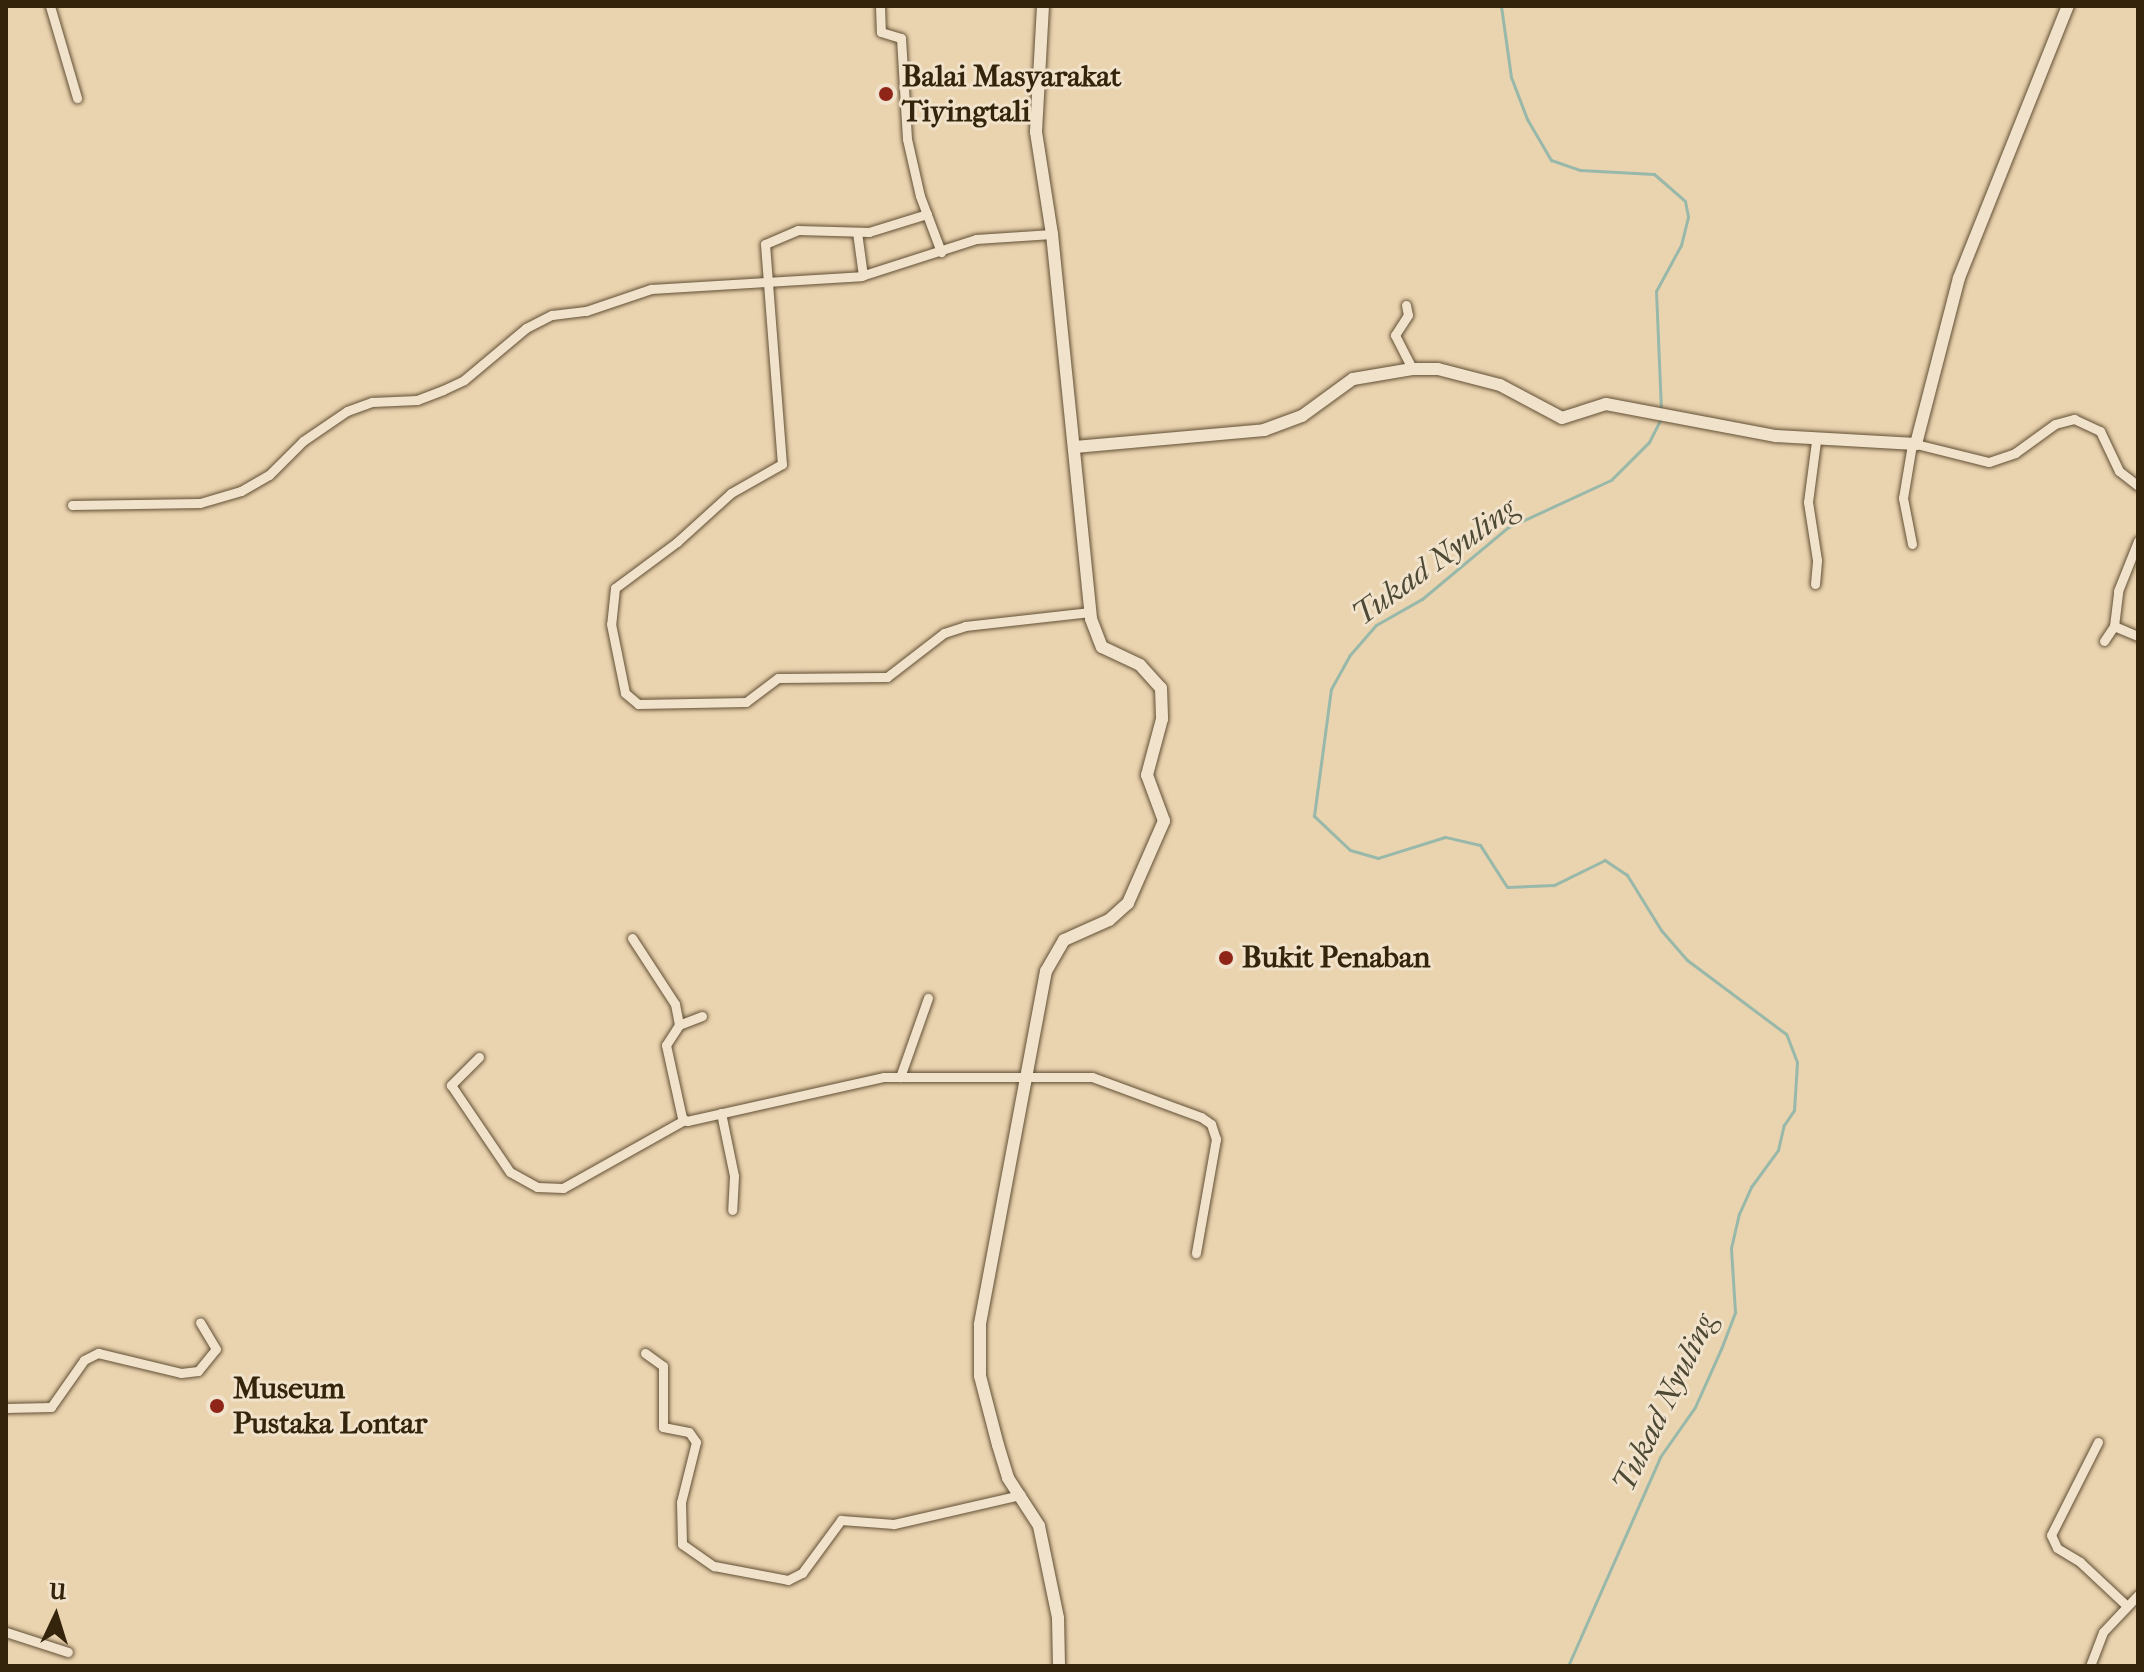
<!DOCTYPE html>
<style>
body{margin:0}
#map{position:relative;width:2144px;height:1672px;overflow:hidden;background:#ead3af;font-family:"IM FELL French Canon",serif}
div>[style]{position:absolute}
.stream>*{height:3px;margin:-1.5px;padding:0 1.5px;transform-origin:1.5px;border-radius:1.5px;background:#98b8aa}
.roads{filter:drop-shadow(0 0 2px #625035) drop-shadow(0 0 2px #625035)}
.minor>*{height:9px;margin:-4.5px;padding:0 4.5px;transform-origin:4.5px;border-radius:4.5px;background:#f1e2cb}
.tertiary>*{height:12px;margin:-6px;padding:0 6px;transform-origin:6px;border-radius:6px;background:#f1e2cb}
.dots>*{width:22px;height:22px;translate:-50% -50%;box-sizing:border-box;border:4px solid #f1e2cb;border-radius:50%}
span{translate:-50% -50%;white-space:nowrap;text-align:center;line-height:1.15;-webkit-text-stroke:6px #f1e2cb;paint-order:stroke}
.poi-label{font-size:30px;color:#34240c;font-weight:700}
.left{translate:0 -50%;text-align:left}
.water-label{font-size:32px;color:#4d4934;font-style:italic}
.frame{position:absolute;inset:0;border:8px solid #34240c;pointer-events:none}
.north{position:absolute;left:16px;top:1576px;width:80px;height:80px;-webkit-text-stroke:6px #f1e2cb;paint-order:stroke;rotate:4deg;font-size:22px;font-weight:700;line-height:32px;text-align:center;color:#34240c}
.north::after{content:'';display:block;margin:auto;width:28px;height:36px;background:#34240c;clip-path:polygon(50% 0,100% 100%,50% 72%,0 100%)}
</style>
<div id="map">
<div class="stream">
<div style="left:1501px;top:6px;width:72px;rotate:82deg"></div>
<div style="left:1511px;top:77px;width:45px;rotate:69.1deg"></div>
<div style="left:1527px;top:119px;width:48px;rotate:59.7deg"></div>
<div style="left:1551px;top:160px;width:31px;rotate:19deg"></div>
<div style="left:1580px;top:170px;width:74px;rotate:3.1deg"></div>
<div style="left:1654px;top:174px;width:41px;rotate:41.1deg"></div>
<div style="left:1685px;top:201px;width:16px;rotate:79deg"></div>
<div style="left:1688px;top:217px;width:29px;rotate:104deg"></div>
<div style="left:1681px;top:245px;width:52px;rotate:118.5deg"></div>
<div style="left:1656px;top:291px;width:120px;rotate:87.6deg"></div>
<div style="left:1568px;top:1666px;width:228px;rotate:-66.2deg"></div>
<div style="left:1660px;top:1457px;width:61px;rotate:-55deg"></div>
<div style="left:1695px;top:1407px;width:64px;rotate:-65.9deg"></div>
<div style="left:1721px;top:1349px;width:40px;rotate:-69deg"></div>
<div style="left:1735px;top:1312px;width:64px;rotate:-93.6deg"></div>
<div style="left:1731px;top:1248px;width:35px;rotate:-77deg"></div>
<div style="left:1739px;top:1214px;width:30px;rotate:-66deg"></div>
<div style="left:1751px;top:1187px;width:46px;rotate:-53.9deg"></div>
<div style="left:1778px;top:1150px;width:26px;rotate:-77deg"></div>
<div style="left:1784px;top:1125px;width:18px;rotate:-56deg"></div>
<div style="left:1794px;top:1110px;width:48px;rotate:-86.4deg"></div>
<div style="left:1797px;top:1062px;width:30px;rotate:-111deg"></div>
<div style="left:1786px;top:1034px;width:124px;rotate:-143.2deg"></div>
<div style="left:1687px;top:960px;width:40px;rotate:-131deg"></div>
<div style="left:1661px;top:930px;width:65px;rotate:-121.7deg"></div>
<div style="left:1627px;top:875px;width:27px;rotate:-146deg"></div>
<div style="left:1605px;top:860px;width:57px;rotate:153.9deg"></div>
<div style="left:1554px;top:885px;width:47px;rotate:177.6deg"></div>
<div style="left:1507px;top:887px;width:50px;rotate:-122.7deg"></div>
<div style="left:1480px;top:845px;width:36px;rotate:-167deg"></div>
<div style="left:1445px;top:837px;width:70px;rotate:162.6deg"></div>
<div style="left:1378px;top:858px;width:29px;rotate:-164deg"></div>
<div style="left:1350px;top:850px;width:50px;rotate:-136.6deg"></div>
<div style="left:1314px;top:816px;width:128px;rotate:-82.4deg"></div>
<div style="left:1331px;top:689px;width:38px;rotate:-61deg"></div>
<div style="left:1349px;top:656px;width:41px;rotate:-48.9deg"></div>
<div style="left:1376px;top:625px;width:53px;rotate:-29.5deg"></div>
<div style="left:1422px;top:599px;width:111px;rotate:-39.9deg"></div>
<div style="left:1507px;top:528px;width:115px;rotate:-24.8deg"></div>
<div style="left:1611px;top:480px;width:54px;rotate:-45deg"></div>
<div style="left:1649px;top:442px;width:27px;rotate:-63deg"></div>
</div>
<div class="roads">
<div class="minor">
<div style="left:50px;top:6px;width:96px;rotate:73.6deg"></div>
<div style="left:880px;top:6px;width:26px;rotate:88deg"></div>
<div style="left:881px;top:32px;width:21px;rotate:17deg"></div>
<div style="left:901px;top:38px;width:101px;rotate:86.6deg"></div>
<div style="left:907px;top:139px;width:58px;rotate:77.2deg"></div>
<div style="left:920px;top:196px;width:60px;rotate:69.4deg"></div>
<div style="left:927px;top:214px;width:61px;rotate:162.8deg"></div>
<div style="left:869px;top:232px;width:71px;rotate:-178.4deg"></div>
<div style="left:798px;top:230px;width:36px;rotate:157deg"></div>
<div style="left:765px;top:244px;width:221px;rotate:85.6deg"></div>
<div style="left:782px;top:464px;width:59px;rotate:150.4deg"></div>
<div style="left:731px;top:493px;width:73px;rotate:137.8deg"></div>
<div style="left:677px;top:542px;width:77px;rotate:143.4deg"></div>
<div style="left:615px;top:588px;width:36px;rotate:96deg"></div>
<div style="left:611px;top:624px;width:70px;rotate:78.5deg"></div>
<div style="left:625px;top:693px;width:17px;rotate:40deg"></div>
<div style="left:638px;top:704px;width:108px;rotate:-1.1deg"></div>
<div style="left:746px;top:702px;width:40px;rotate:-37deg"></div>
<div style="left:778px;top:678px;width:109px;rotate:-0.5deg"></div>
<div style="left:887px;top:677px;width:72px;rotate:-37.7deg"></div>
<div style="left:944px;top:633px;width:22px;rotate:-18deg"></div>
<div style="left:965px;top:626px;width:126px;rotate:-6.4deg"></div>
<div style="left:857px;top:232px;width:44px;rotate:82.2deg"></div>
<div style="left:1406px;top:305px;width:10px;rotate:79deg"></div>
<div style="left:1408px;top:315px;width:24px;rotate:123deg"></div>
<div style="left:1395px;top:335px;width:38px;rotate:63deg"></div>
<div style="left:1916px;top:444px;width:75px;rotate:13.9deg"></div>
<div style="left:1989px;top:462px;width:28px;rotate:-19deg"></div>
<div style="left:2015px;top:453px;width:49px;rotate:-35.9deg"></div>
<div style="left:2055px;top:424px;width:20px;rotate:-15deg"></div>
<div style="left:2074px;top:419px;width:29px;rotate:25deg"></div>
<div style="left:2100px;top:431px;width:44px;rotate:64.6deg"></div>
<div style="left:2119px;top:471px;width:24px;rotate:38deg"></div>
<div style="left:72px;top:505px;width:128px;rotate:-0.9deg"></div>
<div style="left:200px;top:503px;width:43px;rotate:-16.3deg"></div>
<div style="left:241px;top:491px;width:32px;rotate:-30deg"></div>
<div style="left:269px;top:475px;width:48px;rotate:-45deg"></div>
<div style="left:303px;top:441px;width:53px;rotate:-34.3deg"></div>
<div style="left:347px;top:411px;width:27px;rotate:-20deg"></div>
<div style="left:372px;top:402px;width:45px;rotate:-2.5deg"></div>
<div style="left:417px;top:400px;width:28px;rotate:-21deg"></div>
<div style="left:443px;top:390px;width:23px;rotate:-25deg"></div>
<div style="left:464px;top:380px;width:81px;rotate:-40deg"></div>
<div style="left:526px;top:328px;width:29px;rotate:-27deg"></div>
<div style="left:552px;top:315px;width:34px;rotate:-7deg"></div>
<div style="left:586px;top:311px;width:69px;rotate:-18.7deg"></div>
<div style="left:651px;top:289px;width:210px;rotate:-3.5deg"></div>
<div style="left:861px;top:276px;width:121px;rotate:-17.8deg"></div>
<div style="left:976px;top:239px;width:76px;rotate:-3.8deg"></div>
<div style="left:1912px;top:544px;width:47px;rotate:-101.1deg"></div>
<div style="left:1903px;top:498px;width:55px;rotate:-80.5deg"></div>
<div style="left:1815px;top:584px;width:24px;rotate:-85deg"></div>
<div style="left:1817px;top:560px;width:59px;rotate:-98.8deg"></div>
<div style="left:1808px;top:502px;width:62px;rotate:-82.5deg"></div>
<div style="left:2114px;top:626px;width:26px;rotate:23deg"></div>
<div style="left:2104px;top:641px;width:18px;rotate:-56deg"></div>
<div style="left:2114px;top:626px;width:35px;rotate:-83deg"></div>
<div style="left:2118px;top:591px;width:54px;rotate:-68.2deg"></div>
<div style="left:632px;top:938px;width:79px;rotate:56.9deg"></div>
<div style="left:675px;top:1004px;width:21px;rotate:79deg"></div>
<div style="left:702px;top:1016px;width:25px;rotate:159deg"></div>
<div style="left:679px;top:1025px;width:24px;rotate:123deg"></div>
<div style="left:666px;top:1045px;width:75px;rotate:77.6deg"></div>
<div style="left:682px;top:1118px;width:6px;rotate:31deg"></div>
<div style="left:687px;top:1121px;width:202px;rotate:-12.6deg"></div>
<div style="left:884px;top:1077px;width:208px"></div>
<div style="left:1092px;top:1077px;width:116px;rotate:20.2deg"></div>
<div style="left:1201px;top:1117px;width:12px;rotate:35deg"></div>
<div style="left:1211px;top:1124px;width:16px;rotate:72deg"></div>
<div style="left:1216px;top:1139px;width:116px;rotate:100deg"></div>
<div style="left:479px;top:1057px;width:40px;rotate:135deg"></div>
<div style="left:451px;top:1085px;width:105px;rotate:55.9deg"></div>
<div style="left:510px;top:1172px;width:31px;rotate:29deg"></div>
<div style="left:537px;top:1187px;width:26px;rotate:2deg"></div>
<div style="left:563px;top:1188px;width:139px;rotate:-29.3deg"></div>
<div style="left:900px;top:1077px;width:84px;rotate:-70.5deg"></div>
<div style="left:721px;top:1113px;width:64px;rotate:78.3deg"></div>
<div style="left:734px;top:1176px;width:34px;rotate:93deg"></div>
<div style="left:645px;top:1353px;width:22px;rotate:36deg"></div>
<div style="left:663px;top:1366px;width:61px;rotate:90deg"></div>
<div style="left:663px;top:1427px;width:26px;rotate:11deg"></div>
<div style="left:689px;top:1432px;width:12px;rotate:55deg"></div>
<div style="left:696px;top:1442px;width:62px;rotate:104deg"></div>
<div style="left:681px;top:1502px;width:42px;rotate:88.6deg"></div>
<div style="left:682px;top:1544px;width:39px;rotate:35deg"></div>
<div style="left:714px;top:1566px;width:75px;rotate:10.7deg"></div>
<div style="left:788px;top:1580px;width:16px;rotate:-27deg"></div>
<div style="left:802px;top:1573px;width:66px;rotate:-53.7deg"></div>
<div style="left:841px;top:1520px;width:53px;rotate:4.3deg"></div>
<div style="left:894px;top:1524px;width:130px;rotate:-12.9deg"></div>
<div style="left:6px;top:1408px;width:45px;rotate:-1.3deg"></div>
<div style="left:51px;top:1407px;width:57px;rotate:-54.9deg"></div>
<div style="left:84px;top:1360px;width:16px;rotate:-27deg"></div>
<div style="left:98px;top:1353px;width:85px;rotate:13.5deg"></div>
<div style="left:181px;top:1373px;width:17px;rotate:-7deg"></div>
<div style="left:198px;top:1371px;width:28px;rotate:-51deg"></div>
<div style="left:216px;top:1349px;width:31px;rotate:-121deg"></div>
<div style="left:2098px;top:1442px;width:104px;rotate:116.8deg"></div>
<div style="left:2051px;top:1535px;width:14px;rotate:65deg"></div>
<div style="left:2057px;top:1548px;width:27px;rotate:31deg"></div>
<div style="left:2080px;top:1562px;width:64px;rotate:43.1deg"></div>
<div style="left:6px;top:1632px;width:65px;rotate:17.9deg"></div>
<div style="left:2090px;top:1666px;width:36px;rotate:-69deg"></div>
<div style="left:2103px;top:1632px;width:51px;rotate:-46.6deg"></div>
</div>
<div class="tertiary">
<div style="left:1043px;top:6px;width:126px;rotate:93.2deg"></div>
<div style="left:1036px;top:132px;width:103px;rotate:81.1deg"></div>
<div style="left:1052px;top:234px;width:387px;rotate:84.2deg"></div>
<div style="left:1091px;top:619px;width:30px;rotate:69deg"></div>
<div style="left:1102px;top:647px;width:42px;rotate:25.3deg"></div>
<div style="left:1140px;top:665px;width:31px;rotate:48deg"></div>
<div style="left:1161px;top:688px;width:31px;rotate:88deg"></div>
<div style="left:1162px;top:719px;width:58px;rotate:105deg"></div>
<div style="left:1147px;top:775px;width:49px;rotate:69.7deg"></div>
<div style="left:1164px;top:821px;width:90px;rotate:113.7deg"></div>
<div style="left:1128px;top:903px;width:25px;rotate:138deg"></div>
<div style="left:1109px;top:920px;width:49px;rotate:156deg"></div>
<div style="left:1064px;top:940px;width:36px;rotate:120deg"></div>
<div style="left:1046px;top:971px;width:360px;rotate:100.6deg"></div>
<div style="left:980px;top:1325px;width:51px;rotate:90deg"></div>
<div style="left:980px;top:1376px;width:71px;rotate:75.4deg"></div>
<div style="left:998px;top:1445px;width:34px;rotate:73deg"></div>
<div style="left:1008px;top:1478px;width:57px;rotate:57.1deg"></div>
<div style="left:1039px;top:1526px;width:94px;rotate:78.3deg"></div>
<div style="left:1058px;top:1618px;width:48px;rotate:88.8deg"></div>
<div style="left:1075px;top:447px;width:190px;rotate:-5.1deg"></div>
<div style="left:1264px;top:430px;width:40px;rotate:-20.2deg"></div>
<div style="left:1302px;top:416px;width:63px;rotate:-36deg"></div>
<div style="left:1353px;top:379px;width:60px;rotate:-9.6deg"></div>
<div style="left:1412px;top:369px;width:26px"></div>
<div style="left:1438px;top:369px;width:64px;rotate:14.5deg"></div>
<div style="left:1500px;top:385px;width:70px;rotate:28deg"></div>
<div style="left:1562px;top:418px;width:46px;rotate:-17.7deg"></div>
<div style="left:1606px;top:404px;width:173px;rotate:10.7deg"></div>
<div style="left:1776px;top:436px;width:140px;rotate:3.3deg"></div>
<div style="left:1916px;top:444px;width:171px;rotate:-75.5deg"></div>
<div style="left:1959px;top:278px;width:293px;rotate:-68.2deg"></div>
</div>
</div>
<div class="dots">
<div style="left:886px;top:94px;background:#8f2418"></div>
<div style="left:1226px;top:958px;background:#8f2418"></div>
<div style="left:217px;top:1406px;background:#8f2418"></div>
</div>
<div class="poi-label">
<span class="left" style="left:902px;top:94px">Balai Masyarakat<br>Tiyingtali</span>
<span class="left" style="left:1242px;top:958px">Bukit Penaban</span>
<span class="left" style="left:233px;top:1406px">Museum<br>Pustaka Lontar</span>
</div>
<div class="water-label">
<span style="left:1435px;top:562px;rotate:-36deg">Tukad Nyuling</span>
<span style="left:1665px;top:1403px;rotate:-64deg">Tukad Nyuling</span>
</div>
<div class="frame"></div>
<div class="north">U</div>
</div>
